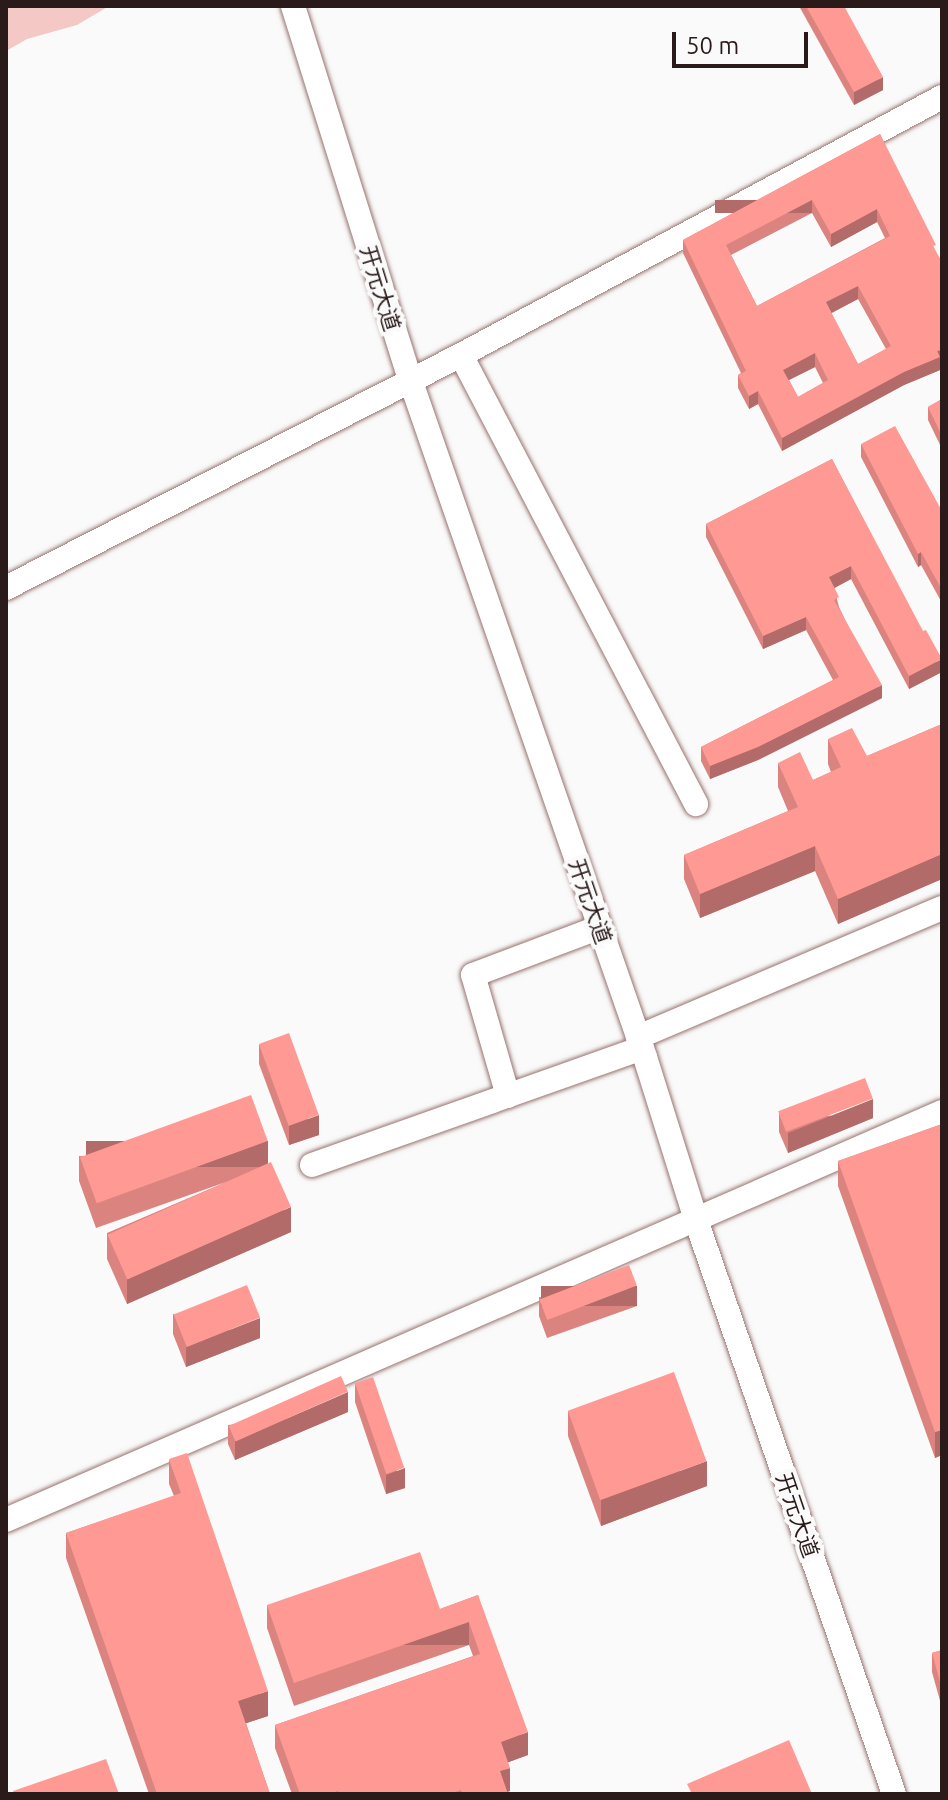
<!DOCTYPE html>
<meta charset="utf-8">
<style>
body{margin:0}
#map{position:relative;width:948px;height:1800px;overflow:hidden;background:#fafafa;font-family:Ubuntu,"Noto Sans SC",sans-serif}
div>[style]{position:absolute}
.water>*{inset:0;background:#f3c8c5}
.roads{filter:drop-shadow(0 0 2px #97726f) drop-shadow(0 0 2px #97726f)}
.minor>*{height:24px;margin:-12px;padding:0 12px;transform-origin:12px;border-radius:12px;background:#fff}
.wall>*{inset:0;background:#db847f}
.shaded-wall>*{inset:0;background:#b26b68;transform-origin:0 0}
.building>*{inset:0;background:#ff9994;transform-origin:0 0}
span{translate:-50% -50%;white-space:nowrap;text-align:center;line-height:1.15;-webkit-text-stroke:8px #fafafa;paint-order:stroke}
.street-label{font-size:22px;color:#2a1b1a}
.frame{position:absolute;inset:0;border:8px solid #2a1b1a;pointer-events:none}
.scale{position:absolute;left:672px;top:32px;width:136px;height:36px;box-sizing:border-box;border:4px solid #2a1b1a;border-top:0;padding-left:10px;font-size:24px;line-height:28px;white-space:nowrap;color:#2a1b1a;-webkit-text-stroke:6px #fafafa;paint-order:stroke}
</style>
<div id="map">
<div class="water">
<div style="clip-path:polygon(6px 6px,109px 6px,77px 25px,27px 39px,6px 51px)"></div>
</div>
<div class="roads">
<div class="minor">
<div style="left:293px;top:6px;width:391px;rotate:72.6deg"></div>
<div style="left:410px;top:379px;width:718px;rotate:70.88deg"></div>
<div style="left:645px;top:1057px;width:171px;rotate:72.6deg"></div>
<div style="left:696px;top:1220px;width:607px;rotate:70.97deg"></div>
<div style="left:461px;top:355px;width:507px;rotate:62.37deg"></div>
<div style="left:6px;top:588px;width:511px;rotate:-27.12deg"></div>
<div style="left:461px;top:355px;width:546px;rotate:-28.21deg"></div>
<div style="left:638px;top:1037px;width:330px;rotate:-23deg"></div>
<div style="left:508px;top:1096px;width:126px;rotate:-106.1deg"></div>
<div style="left:473px;top:975px;width:136px;rotate:-20.7deg"></div>
<div style="left:312px;top:1165px;width:350px;rotate:-19.5deg"></div>
<div style="left:6px;top:1520px;width:1021px;rotate:-23.55deg"></div>
</div>
</div>
<div class="wall">
<div style="clip-path:polygon(799px 6px,844px 6px,883px 90px,854px 105px)"></div>
<div style="clip-path:polygon(evenodd,880px 134px,936px 252px,940px 370px,904px 385px,782px 451px,758px 404px,749px 409px,738px 388px,738px 375px,741px 373px,683px 253px,683px 240px,880px 134px,812px 213px,831px 247px,877px 222px,885px 238px,757px 306px,731px 255px,812px 213px,880px 134px,858px 299px,886px 349px,858px 364px,831px 313px,858px 299px,880px 134px,815px 367px,823px 383px,798px 397px,789px 380px,815px 367px)"></div>
<div style="clip-path:polygon(942px 399px,942px 449px,928px 420px,928px 407px)"></div>
<div style="clip-path:polygon(861px 444px,942px 511px,942px 603px,921px 565px,918px 567px,861px 457px)"></div>
<div style="clip-path:polygon(832px 459px,942px 672px,909px 689px,851px 579px,834px 588px,839px 607px,882px 698px,758px 760px,710px 779px,701px 761px,701px 747px,833px 680px,806px 630px,763px 649px,706px 537px,706px 524px)"></div>
<div style="clip-path:polygon(942px 724px,942px 879px,838px 924px,815px 871px,700px 918px,684px 879px,684px 855px,788px 811px,778px 787px,778px 763px,813px 780px,831px 772px,828px 764px,828px 739px,867px 756px)"></div>
<div style="clip-path:polygon(259px 1044px,319px 1135px,289px 1145px,259px 1064px)"></div>
<div style="clip-path:polygon(779px 1113px,873px 1118px,788px 1153px,779px 1132px)"></div>
<div style="clip-path:polygon(942px 1124px,942px 1455px,935px 1458px,838px 1186px,838px 1161px)"></div>
<div style="clip-path:polygon(79px 1156px,268px 1163px,291px 1232px,127px 1304px,107px 1259px,107px 1233px,226px 1182px,96px 1228px,79px 1181px)"></div>
<div style="clip-path:polygon(539px 1297px,637px 1306px,547px 1338px,539px 1316px)"></div>
<div style="clip-path:polygon(173px 1314px,260px 1338px,186px 1367px,173px 1334px)"></div>
<div style="clip-path:polygon(355px 1383px,405px 1488px,386px 1494px,355px 1402px)"></div>
<div style="clip-path:polygon(568px 1411px,707px 1486px,601px 1526px,568px 1436px)"></div>
<div style="clip-path:polygon(348px 1412px,235px 1460px,228px 1444px,228px 1425px)"></div>
<div style="clip-path:polygon(169px 1459px,268px 1716px,246px 1723px,270px 1794px,149px 1794px,66px 1558px,66px 1533px,174px 1496px,169px 1484px)"></div>
<div style="clip-path:polygon(478px 1595px,528px 1755px,508px 1762px,510px 1791px,507px 1792px,508px 1794px,292px 1794px,275px 1748px,275px 1725px,473px 1656px,469px 1645px,294px 1706px,267px 1628px,267px 1605px,440px 1609px)"></div>
<div style="clip-path:polygon(942px 1650px,942px 1708px,932px 1672px,932px 1653px)"></div>
</div>
<div class="shaded-wall">
<div style="clip-path:polygon(883px 77px,883px 90px,854px 105px,854px 92px)"></div>
<div style="left:812px;top:200px;width:13px;height:97px;rotate:90deg"></div>
<div style="clip-path:polygon(877px 209px,877px 222px,831px 247px,831px 234px)"></div>
<div style="clip-path:polygon(858px 286px,858px 299px,826px 316px,826px 302px)"></div>
<div style="clip-path:polygon(942px 349px,942px 362px,940px 363px,940px 370px,904px 385px,782px 451px,782px 438px)"></div>
<div style="clip-path:polygon(815px 353px,815px 367px,783px 383px,783px 370px)"></div>
<div style="clip-path:polygon(758px 391px,758px 404px,749px 409px,749px 396px)"></div>
<div style="clip-path:polygon(921px 552px,921px 565px,918px 567px,918px 554px)"></div>
<div style="clip-path:polygon(851px 566px,851px 579px,829px 591px,829px 577px)"></div>
<div style="clip-path:polygon(806px 617px,806px 630px,763px 649px,763px 636px)"></div>
<div style="clip-path:polygon(942px 659px,942px 672px,909px 689px,909px 676px)"></div>
<div style="clip-path:polygon(882px 685px,882px 698px,758px 760px,710px 779px,710px 766px)"></div>
<div style="clip-path:polygon(815px 846px,815px 871px,700px 918px,700px 894px)"></div>
<div style="clip-path:polygon(942px 854px,942px 879px,838px 924px,838px 899px)"></div>
<div style="clip-path:polygon(873px 1099px,873px 1118px,788px 1153px,788px 1133px)"></div>
<div style="clip-path:polygon(319px 1115px,319px 1135px,289px 1145px,289px 1126px)"></div>
<div style="left:268px;top:1141px;width:26px;height:182px;rotate:90deg"></div>
<div style="clip-path:polygon(291px 1207px,291px 1232px,127px 1304px,127px 1278px)"></div>
<div style="left:637px;top:1286px;width:20px;height:96px;rotate:90deg"></div>
<div style="clip-path:polygon(260px 1318px,260px 1338px,186px 1367px,186px 1347px)"></div>
<div style="clip-path:polygon(348px 1392px,348px 1412px,235px 1460px,235px 1441px)"></div>
<div style="clip-path:polygon(942px 1430px,942px 1455px,935px 1458px,935px 1432px)"></div>
<div style="clip-path:polygon(707px 1461px,707px 1486px,601px 1526px,601px 1500px)"></div>
<div style="clip-path:polygon(405px 1468px,405px 1488px,386px 1494px,386px 1475px)"></div>
<div style="left:469px;top:1622px;width:23px;height:185px;rotate:90deg"></div>
<div style="clip-path:polygon(268px 1691px,268px 1716px,238px 1726px,238px 1701px)"></div>
<div style="clip-path:polygon(528px 1732px,528px 1755px,501px 1765px,501px 1742px)"></div>
<div style="clip-path:polygon(510px 1768px,510px 1791px,500px 1794px,500px 1771px)"></div>
</div>
<div class="building">
<div style="clip-path:polygon(806px 6px,844px 6px,883px 77px,854px 92px)"></div>
<div style="clip-path:polygon(evenodd,880px 134px,936px 245px,933px 246px,942px 262px,942px 349px,937px 351px,940px 357px,904px 372px,782px 438px,758px 391px,749px 396px,738px 375px,746px 371px,683px 240px,880px 134px,812px 200px,831px 234px,877px 209px,890px 236px,757px 306px,726px 245px,812px 200px,880px 134px,858px 286px,891px 346px,858px 364px,826px 302px,858px 286px,880px 134px,815px 353px,828px 380px,798px 397px,783px 370px,815px 353px)"></div>
<div style="clip-path:polygon(942px 399px,942px 436px,928px 407px)"></div>
<div style="clip-path:polygon(895px 426px,942px 511px,942px 590px,921px 552px,918px 554px,861px 444px)"></div>
<div style="clip-path:polygon(832px 459px,923px 631px,926px 630px,942px 659px,909px 676px,851px 566px,829px 577px,839px 597px,834px 600px,882px 685px,758px 747px,710px 766px,701px 747px,839px 677px,806px 617px,763px 636px,706px 524px)"></div>
<div style="clip-path:polygon(942px 724px,942px 854px,838px 899px,815px 846px,700px 894px,684px 855px,798px 807px,778px 763px,800px 752px,813px 780px,841px 767px,828px 739px,852px 728px,867px 756px)"></div>
<div style="left:289px;top:1033px;width:87px;height:32px;rotate:70deg"></div>
<div style="left:865px;top:1078px;width:22px;height:93px;rotate:69deg"></div>
<div style="left:251px;top:1095px;width:49px;height:182px;rotate:70deg"></div>
<div style="clip-path:polygon(942px 1124px,942px 1430px,935px 1432px,838px 1161px)"></div>
<div style="left:271px;top:1162px;width:49px;height:179px;rotate:66deg"></div>
<div style="left:629px;top:1265px;width:22px;height:96px;rotate:69deg"></div>
<div style="left:247px;top:1285px;width:35px;height:79px;rotate:68deg"></div>
<div style="left:674px;top:1372px;width:95px;height:113px;rotate:70deg"></div>
<div style="left:341px;top:1376px;width:17px;height:123px;rotate:66deg"></div>
<div style="left:373px;top:1377px;width:96px;height:19px;rotate:71deg"></div>
<div style="clip-path:polygon(187px 1453px,268px 1691px,238px 1701px,270px 1794px,157px 1794px,66px 1533px,181px 1493px,169px 1459px)"></div>
<div style="clip-path:polygon(420px 1552px,440px 1609px,478px 1595px,528px 1732px,501px 1742px,510px 1768px,500px 1771px,508px 1794px,462px 1794px,461px 1790px,450px 1794px,339px 1794px,338px 1791px,329px 1794px,300px 1794px,275px 1725px,480px 1654px,469px 1622px,294px 1683px,267px 1605px)"></div>
<div style="clip-path:polygon(942px 1650px,942px 1689px,932px 1653px)"></div>
<div style="clip-path:polygon(789px 1740px,812px 1794px,692px 1794px,687px 1784px)"></div>
<div style="clip-path:polygon(106px 1759px,119px 1794px,14px 1794px,13px 1791px)"></div>
</div>
<div class="street-label">
<span style="left:381px;top:288px;rotate:73deg">开元大道</span>
<span style="left:591px;top:901px;rotate:71deg">开元大道</span>
<span style="left:798px;top:1515px;rotate:71deg">开元大道</span>
</div>
<div class="frame"></div>
<div class="scale">50 m</div>
</div>
